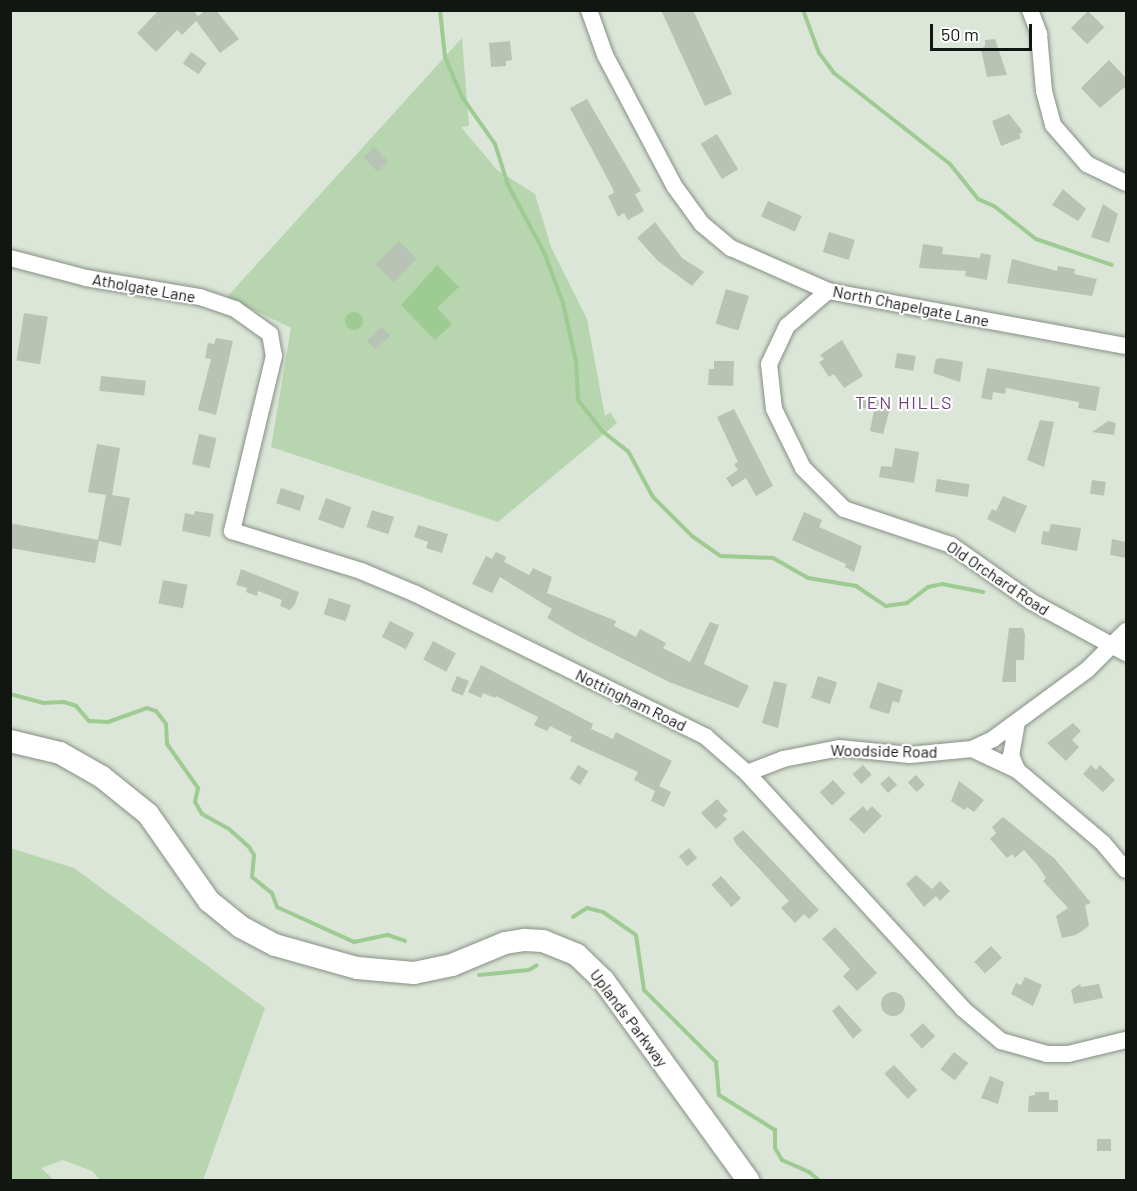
<!DOCTYPE html>
<style>
body{margin:0}
#map{position:relative;width:1137px;height:1191px;overflow:hidden;background:#dbe6d8;font-family:Barlow,sans-serif}
div>[style]{position:absolute}
.green>*{inset:0;background:#b7d5af}
.water>*{inset:0;background:#9ecb91}
.round{border-radius:50%}
.stream>*{height:4px;margin:-2px;padding:0 2px;transform-origin:2px;border-radius:2px;background:#9ecb91}
.building>*{inset:0;background:#b8c2b5;transform-origin:0 0}
.roads{filter:drop-shadow(0 0 2px #869084) drop-shadow(0 0 2px #869084)}
.street>*{height:16px;margin:-8px;padding:0 8px;transform-origin:8px;border-radius:8px;background:#fff}
.secondary>*{height:22px;margin:-11px;padding:0 11px;transform-origin:11px;border-radius:11px;background:#fff}
span{translate:-50% -50%;white-space:nowrap;text-align:center;line-height:1.15;-webkit-text-stroke:4.5px #fff;paint-order:stroke}
.street-label{font-size:16px;color:#121611}
.neighbourhood-label{font-size:18px;color:#6f447b;letter-spacing:1.5px}
.frame{position:absolute;inset:0;border:12px solid #121611;pointer-events:none}
.scale{position:absolute;left:930px;top:24px;width:102px;height:27px;box-sizing:border-box;border:3px solid #121611;border-top:0;padding-left:8px;font-size:18px;line-height:21px;white-space:nowrap;color:#121611;-webkit-text-stroke:4px #fff;paint-order:stroke}
</style>
<div id="map">
<div class="green">
<div style="clip-path:polygon(462px 38px,469px 126px,461px 127px,497px 170px,535px 194px,551px 247px,587px 319px,605px 416px,610px 412px,617px 423px,498px 522px,271px 447px,291px 328px,227px 297px)"></div>
<div style="clip-path:polygon(10px 848px,74px 868px,265px 1008px,203px 1180px,100px 1180px,92px 1171px,63px 1160px,41px 1168px,54px 1180px,11px 1180px)"></div>
</div>
<div class="water">
<div style="clip-path:polygon(437px 265px,459px 287px,437px 308px,452px 324px,435px 340px,401px 305px)"></div>
<div class="round" style="left:345px;top:312px;width:18px;height:18px"></div>
</div>
<div class="stream">
<div style="left:440px;top:10px;width:47px;rotate:83.9deg"></div>
<div style="left:445px;top:57px;width:43px;rotate:67deg"></div>
<div style="left:462px;top:97px;width:57px;rotate:54.9deg"></div>
<div style="left:495px;top:144px;width:43px;rotate:72.4deg"></div>
<div style="left:508px;top:185px;width:76px;rotate:61.8deg"></div>
<div style="left:544px;top:252px;width:54px;rotate:69.6deg"></div>
<div style="left:563px;top:303px;width:59px;rotate:77.4deg"></div>
<div style="left:576px;top:361px;width:39px;rotate:87deg"></div>
<div style="left:578px;top:400px;width:39px;rotate:52deg"></div>
<div style="left:602px;top:431px;width:33px;rotate:38deg"></div>
<div style="left:628px;top:451px;width:52px;rotate:61.5deg"></div>
<div style="left:653px;top:497px;width:55px;rotate:45deg"></div>
<div style="left:692px;top:536px;width:35px;rotate:35deg"></div>
<div style="left:721px;top:556px;width:52px;rotate:2.2deg"></div>
<div style="left:773px;top:558px;width:40px;rotate:29.7deg"></div>
<div style="left:808px;top:578px;width:49px;rotate:9.5deg"></div>
<div style="left:856px;top:586px;width:36px;rotate:34deg"></div>
<div style="left:886px;top:606px;width:21px;rotate:-8deg"></div>
<div style="left:907px;top:603px;width:26px;rotate:-37deg"></div>
<div style="left:928px;top:587px;width:14px;rotate:-12deg"></div>
<div style="left:942px;top:584px;width:42px;rotate:11deg"></div>
<div style="left:803px;top:10px;width:46px;rotate:69.6deg"></div>
<div style="left:819px;top:53px;width:25px;rotate:53deg"></div>
<div style="left:834px;top:73px;width:147px;rotate:38.1deg"></div>
<div style="left:950px;top:164px;width:45px;rotate:51.3deg"></div>
<div style="left:978px;top:199px;width:17px;rotate:24deg"></div>
<div style="left:994px;top:206px;width:53px;rotate:38.2deg"></div>
<div style="left:1036px;top:239px;width:80px;rotate:18.9deg"></div>
<div style="left:10px;top:694px;width:34px;rotate:15deg"></div>
<div style="left:43px;top:703px;width:21px;rotate:-3deg"></div>
<div style="left:64px;top:702px;width:13px;rotate:18deg"></div>
<div style="left:76px;top:706px;width:20px;rotate:49deg"></div>
<div style="left:89px;top:721px;width:19px;rotate:3deg"></div>
<div style="left:108px;top:722px;width:41px;rotate:-19.7deg"></div>
<div style="left:147px;top:708px;width:9px;rotate:18deg"></div>
<div style="left:156px;top:711px;width:16px;rotate:52deg"></div>
<div style="left:166px;top:724px;width:20px;rotate:87deg"></div>
<div style="left:167px;top:744px;width:54px;rotate:54.8deg"></div>
<div style="left:198px;top:788px;width:14px;rotate:102deg"></div>
<div style="left:195px;top:802px;width:14px;rotate:60deg"></div>
<div style="left:202px;top:814px;width:31px;rotate:29deg"></div>
<div style="left:229px;top:829px;width:27px;rotate:42deg"></div>
<div style="left:249px;top:847px;width:9px;rotate:58deg"></div>
<div style="left:254px;top:855px;width:22px;rotate:95deg"></div>
<div style="left:252px;top:877px;width:26px;rotate:39deg"></div>
<div style="left:272px;top:893px;width:15px;rotate:70deg"></div>
<div style="left:277px;top:907px;width:85px;rotate:24.4deg"></div>
<div style="left:354px;top:942px;width:35px;rotate:-12deg"></div>
<div style="left:388px;top:935px;width:18px;rotate:19deg"></div>
<div style="left:573px;top:917px;width:17px;rotate:-33deg"></div>
<div style="left:587px;top:908px;width:16px;rotate:14deg"></div>
<div style="left:603px;top:912px;width:40px;rotate:34.9deg"></div>
<div style="left:636px;top:935px;width:56px;rotate:81.7deg"></div>
<div style="left:644px;top:990px;width:102px;rotate:45deg"></div>
<div style="left:716px;top:1062px;width:33px;rotate:85deg"></div>
<div style="left:719px;top:1095px;width:66px;rotate:32deg"></div>
<div style="left:775px;top:1130px;width:18px;rotate:90deg"></div>
<div style="left:775px;top:1148px;width:14px;rotate:60deg"></div>
<div style="left:782px;top:1160px;width:30px;rotate:24deg"></div>
<div style="left:809px;top:1172px;width:13px;rotate:39deg"></div>
<div style="left:479px;top:975px;width:50px;rotate:-5.7deg"></div>
<div style="left:529px;top:970px;width:9px;rotate:-32deg"></div>
</div>
<div class="building">
<div style="clip-path:polygon(159px 10px,193px 10px,198px 16px,206px 10px,216px 10px,239px 39px,220px 53px,196px 21px,182px 35px,177px 30px,156px 52px,137px 33px)"></div>
<div style="clip-path:polygon(661px 10px,693px 10px,732px 94px,705px 106px)"></div>
<div style="left:1088px;top:11px;width:23px;height:24px;rotate:45deg"></div>
<div style="clip-path:polygon(995px 39px,1007px 75px,987px 77px,981px 49px,985px 46px,985px 40px)"></div>
<div style="clip-path:polygon(510px 41px,512px 60px,506px 61px,506px 66px,491px 67px,489px 43px)"></div>
<div style="left:191px;top:52px;width:19px;height:14px;rotate:35deg"></div>
<div style="clip-path:polygon(1109px 60px,1126px 78px,1126px 86px,1100px 108px,1081px 88px)"></div>
<div style="clip-path:polygon(587px 99px,641px 191px,635px 194px,644px 211px,628px 220px,624px 213px,618px 217px,608px 196px,614px 193px,613px 189px,570px 108px)"></div>
<div style="clip-path:polygon(1009px 114px,1023px 132px,1019px 134px,1021px 138px,1001px 146px,992px 121px)"></div>
<div style="left:717px;top:134px;width:41px;height:19px;rotate:59deg"></div>
<div style="left:374px;top:147px;width:20px;height:15px;rotate:45deg"></div>
<div style="clip-path:polygon(1063px 189px,1086px 209px,1078px 221px,1052px 205px)"></div>
<div style="left:768px;top:201px;width:37px;height:17px;rotate:24deg"></div>
<div style="clip-path:polygon(1103px 204px,1118px 214px,1109px 243px,1091px 237px)"></div>
<div style="clip-path:polygon(655px 222px,682px 258px,704px 272px,692px 286px,658px 261px,637px 238px)"></div>
<div style="left:829px;top:232px;width:27px;height:21px;rotate:17deg"></div>
<div style="left:399px;top:241px;width:25px;height:33px;rotate:45deg"></div>
<div style="clip-path:polygon(923px 244px,943px 247px,942px 254px,980px 258px,981px 253px,991px 255px,987px 280px,965px 276px,966px 271px,919px 268px)"></div>
<div style="clip-path:polygon(1012px 259px,1057px 271px,1058px 266px,1075px 269px,1074px 274px,1097px 279px,1092px 296px,1007px 283px)"></div>
<div style="left:726px;top:289px;width:24px;height:36px;rotate:17deg"></div>
<div style="left:24px;top:313px;width:24px;height:48px;rotate:9deg"></div>
<div style="left:382px;top:327px;width:12px;height:20px;rotate:48deg"></div>
<div style="clip-path:polygon(216px 338px,233px 341px,216px 415px,198px 410px,211px 359px,205px 358px,208px 343px,214px 344px)"></div>
<div style="clip-path:polygon(842px 340px,863px 376px,844px 388px,834px 374px,829px 377px,819px 362px,824px 359px,820px 355px)"></div>
<div style="left:897px;top:353px;width:19px;height:15px;rotate:9deg"></div>
<div style="clip-path:polygon(941px 358px,963px 362px,960px 382px,933px 373px,936px 359px)"></div>
<div style="clip-path:polygon(714px 361px,734px 361px,733px 386px,708px 385px,709px 369px,714px 369px)"></div>
<div style="clip-path:polygon(987px 368px,1100px 387px,1096px 411px,1078px 408px,1079px 402px,1073px 401px,1006px 388px,1005px 394px,993px 392px,992px 400px,981px 398px)"></div>
<div style="left:101px;top:376px;width:45px;height:15px;rotate:6deg"></div>
<div style="clip-path:polygon(860px 394px,892px 401px,883px 434px,870px 431px,874px 410px,858px 407px)"></div>
<div style="clip-path:polygon(734px 409px,773px 486px,756px 496px,746px 478px,732px 487px,726px 478px,738px 470px,734px 464px,738px 462px,717px 417px)"></div>
<div style="clip-path:polygon(1040px 420px,1054px 422px,1044px 467px,1027px 460px)"></div>
<div style="clip-path:polygon(1108px 421px,1116px 423px,1114px 435px,1092px 432px)"></div>
<div style="left:199px;top:434px;width:18px;height:31px;rotate:13deg"></div>
<div style="clip-path:polygon(97px 444px,120px 448px,112px 495px,130px 498px,121px 546px,99px 541px,95px 563px,10px 548px,10px 523px,98px 540px,106px 495px,88px 492px)"></div>
<div style="clip-path:polygon(895px 448px,919px 452px,914px 483px,879px 477px,881px 466px,892px 467px)"></div>
<div style="left:937px;top:479px;width:33px;height:13px;rotate:9deg"></div>
<div style="left:1092px;top:480px;width:14px;height:14px;rotate:8deg"></div>
<div style="left:281px;top:488px;width:25px;height:16px;rotate:18deg"></div>
<div style="clip-path:polygon(1003px 496px,1027px 506px,1015px 533px,987px 519px,992px 509px,996px 511px)"></div>
<div style="left:326px;top:498px;width:27px;height:23px;rotate:20deg"></div>
<div style="left:372px;top:510px;width:23px;height:18px;rotate:18deg"></div>
<div style="clip-path:polygon(195px 511px,214px 514px,210px 537px,182px 531px,185px 513px,194px 515px)"></div>
<div style="clip-path:polygon(804px 512px,822px 520px,819px 527px,862px 546px,854px 572px,845px 567px,846px 564px,792px 540px)"></div>
<div style="clip-path:polygon(1051px 524px,1081px 528px,1077px 551px,1041px 544px,1043px 531px,1049px 532px)"></div>
<div style="clip-path:polygon(418px 525px,448px 534px,442px 553px,426px 548px,428px 542px,414px 537px)"></div>
<div style="clip-path:polygon(1112px 539px,1126px 542px,1126px 558px,1110px 555px)"></div>
<div style="clip-path:polygon(496px 552px,506px 557px,504px 562px,529px 575px,533px 568px,552px 577px,547px 593px,616px 621px,614px 626px,636px 637px,640px 629px,666px 643px,663px 648px,690px 662px,710px 622px,719px 625px,704px 664px,749px 686px,738px 708px,669px 682px,578px 636px,547px 618px,552px 609px,500px 577px,492px 593px,472px 584px,486px 556px,492px 559px)"></div>
<div style="clip-path:polygon(241px 569px,299px 592px,295px 604px,290px 610px,280px 606px,282px 600px,258px 591px,257px 596px,246px 592px,247px 588px,236px 585px)"></div>
<div style="left:163px;top:580px;width:25px;height:24px;rotate:11deg"></div>
<div style="left:329px;top:598px;width:23px;height:17px;rotate:18deg"></div>
<div style="left:390px;top:621px;width:27px;height:18px;rotate:27deg"></div>
<div style="clip-path:polygon(1009px 628px,1023px 628px,1025px 635px,1024px 660px,1016px 660px,1016px 682px,1002px 682px)"></div>
<div style="left:433px;top:641px;width:26px;height:21px;rotate:28deg"></div>
<div style="clip-path:polygon(481px 665px,593px 724px,591px 729px,613px 739px,616px 732px,672px 761px,659px 786px,671px 792px,664px 807px,651px 801px,655px 791px,634px 780px,638px 772px,570px 741px,572px 737px,550px 726px,547px 731px,534px 725px,538px 717px,496px 696px,495px 698px,483px 693px,481px 698px,468px 692px)"></div>
<div style="left:457px;top:676px;width:13px;height:16px;rotate:23deg"></div>
<div style="left:818px;top:676px;width:20px;height:23px;rotate:18deg"></div>
<div style="clip-path:polygon(774px 681px,787px 684px,778px 728px,762px 723px)"></div>
<div style="clip-path:polygon(878px 682px,903px 690px,899px 703px,893px 701px,889px 714px,869px 708px)"></div>
<div style="clip-path:polygon(1073px 723px,1081px 731px,1072px 740px,1079px 747px,1066px 761px,1047px 743px)"></div>
<div style="left:578px;top:765px;width:12px;height:16px;rotate:31deg"></div>
<div style="left:863px;top:765px;width:13px;height:14px;rotate:48deg"></div>
<div style="clip-path:polygon(1091px 765px,1096px 770px,1100px 765px,1115px 780px,1103px 792px,1083px 774px)"></div>
<div style="left:916px;top:775px;width:13px;height:11px;rotate:48deg"></div>
<div style="left:889px;top:776px;width:12px;height:12px;rotate:48deg"></div>
<div style="left:833px;top:780px;width:18px;height:18px;rotate:47deg"></div>
<div style="clip-path:polygon(959px 781px,984px 800px,974px 812px,967px 807px,964px 810px,951px 801px)"></div>
<div style="clip-path:polygon(717px 799px,728px 811px,723px 815px,727px 819px,716px 829px,701px 813px)"></div>
<div style="clip-path:polygon(863px 806px,867px 811px,872px 806px,882px 816px,864px 834px,849px 819px)"></div>
<div style="clip-path:polygon(1003px 817px,1055px 859px,1091px 903px,1085px 905px,1089px 926px,1076px 935px,1062px 938px,1056px 916px,1068px 908px,1043px 881px,1046px 878px,1038px 866px,1024px 850px,1015px 858px,1012px 854px,1007px 858px,990px 839px,996px 833px,992px 827px)"></div>
<div style="clip-path:polygon(743px 830px,819px 910px,809px 919px,804px 914px,795px 923px,781px 908px,789px 901px,736px 844px,733px 838px)"></div>
<div style="left:689px;top:848px;width:13px;height:13px;rotate:51deg"></div>
<div style="clip-path:polygon(916px 875px,932px 889px,940px 881px,950px 891px,940px 901px,936px 896px,924px 907px,906px 884px)"></div>
<div style="left:721px;top:876px;width:30px;height:13px;rotate:48deg"></div>
<div style="clip-path:polygon(835px 927px,877px 973px,857px 991px,843px 976px,850px 969px,822px 939px)"></div>
<div style="left:991px;top:946px;width:16px;height:23px;rotate:47deg"></div>
<div style="clip-path:polygon(1025px 977px,1042px 985px,1033px 1006px,1011px 994px,1016px 983px,1021px 985px)"></div>
<div style="clip-path:polygon(1080px 984px,1081px 987px,1099px 984px,1103px 998px,1074px 1004px,1071px 990px)"></div>
<div class="round" style="left:881px;top:992px;width:24px;height:24px"></div>
<div style="clip-path:polygon(839px 1005px,862px 1030px,853px 1039px,832px 1011px)"></div>
<div style="left:923px;top:1023px;width:18px;height:18px;rotate:47deg"></div>
<div style="left:954px;top:1052px;width:18px;height:22px;rotate:38deg"></div>
<div style="left:894px;top:1065px;width:34px;height:13px;rotate:47deg"></div>
<div style="clip-path:polygon(990px 1076px,1004px 1082px,998px 1104px,981px 1098px)"></div>
<div style="clip-path:polygon(1035px 1092px,1049px 1092px,1049px 1100px,1058px 1100px,1058px 1112px,1028px 1112px,1029px 1096px,1035px 1095px)"></div>
<div style="left:1097px;top:1139px;width:14px;height:12px"></div>
</div>
<div class="roads">
<div class="street">
<div style="left:589px;top:10px;width:48px;rotate:70.4deg"></div>
<div style="left:605px;top:55px;width:149px;rotate:62.1deg"></div>
<div style="left:675px;top:187px;width:46px;rotate:53.9deg"></div>
<div style="left:702px;top:224px;width:38px;rotate:40deg"></div>
<div style="left:731px;top:248px;width:106px;rotate:23.9deg"></div>
<div style="left:828px;top:291px;width:303px;rotate:10.5deg"></div>
<div style="left:1030px;top:10px;width:26px;rotate:69deg"></div>
<div style="left:1039px;top:34px;width:57px;rotate:85deg"></div>
<div style="left:1044px;top:91px;width:35px;rotate:75deg"></div>
<div style="left:1053px;top:125px;width:52px;rotate:48.9deg"></div>
<div style="left:1087px;top:164px;width:43px;rotate:26deg"></div>
<div style="left:10px;top:258px;width:79px;rotate:14.7deg"></div>
<div style="left:86px;top:278px;width:116px;rotate:9.5deg"></div>
<div style="left:200px;top:297px;width:37px;rotate:19deg"></div>
<div style="left:235px;top:309px;width:43px;rotate:35.5deg"></div>
<div style="left:270px;top:334px;width:22px;rotate:80deg"></div>
<div style="left:274px;top:356px;width:180px;rotate:103.5deg"></div>
<div style="left:232px;top:531px;width:135px;rotate:17.2deg"></div>
<div style="left:361px;top:571px;width:60px;rotate:22.7deg"></div>
<div style="left:416px;top:594px;width:323px;rotate:26.2deg"></div>
<div style="left:706px;top:737px;width:55px;rotate:41.3deg"></div>
<div style="left:747px;top:773px;width:320px;rotate:47.5deg"></div>
<div style="left:963px;top:1009px;width:50px;rotate:40.1deg"></div>
<div style="left:1001px;top:1041px;width:48px;rotate:15.8deg"></div>
<div style="left:1047px;top:1054px;width:21px"></div>
<div style="left:1068px;top:1054px;width:60px;rotate:-13.6deg"></div>
<div style="left:828px;top:291px;width:54px;rotate:139.5deg"></div>
<div style="left:787px;top:326px;width:42px;rotate:115.3deg"></div>
<div style="left:769px;top:364px;width:45px;rotate:83.7deg"></div>
<div style="left:774px;top:409px;width:66px;rotate:63.8deg"></div>
<div style="left:803px;top:468px;width:58px;rotate:45deg"></div>
<div style="left:844px;top:509px;width:113px;rotate:18.6deg"></div>
<div style="left:951px;top:545px;width:99px;rotate:35.1deg"></div>
<div style="left:1032px;top:602px;width:107px;rotate:28.5deg"></div>
<div style="left:1017px;top:722px;width:34px;rotate:100deg"></div>
<div style="left:1011px;top:755px;width:16px;rotate:68deg"></div>
<div style="left:972px;top:749px;width:50px;rotate:25deg"></div>
<div style="left:1017px;top:770px;width:113px;rotate:40.3deg"></div>
<div style="left:1103px;top:843px;width:35px;rotate:50deg"></div>
<div style="left:747px;top:773px;width:39px;rotate:-21deg"></div>
<div style="left:783px;top:759px;width:57px;rotate:-11.1deg"></div>
<div style="left:839px;top:748px;width:71px;rotate:5.6deg"></div>
<div style="left:910px;top:755px;width:62px;rotate:-5.5deg"></div>
<div style="left:972px;top:749px;width:23px;rotate:-25deg"></div>
<div style="left:993px;top:739px;width:117px;rotate:-36.3deg"></div>
<div style="left:1087px;top:670px;width:55px;rotate:-45deg"></div>
</div>
<div class="secondary">
<div style="left:10px;top:741px;width:51px;rotate:13.5deg"></div>
<div style="left:60px;top:753px;width:48px;rotate:29.7deg"></div>
<div style="left:102px;top:777px;width:59px;rotate:38.8deg"></div>
<div style="left:148px;top:814px;width:106px;rotate:55deg"></div>
<div style="left:209px;top:901px;width:41px;rotate:39.1deg"></div>
<div style="left:241px;top:927px;width:38px;rotate:28deg"></div>
<div style="left:275px;top:945px;width:85px;rotate:15.7deg"></div>
<div style="left:357px;top:968px;width:57px;rotate:5deg"></div>
<div style="left:414px;top:973px;width:39px;rotate:-12deg"></div>
<div style="left:452px;top:965px;width:57px;rotate:-22.5deg"></div>
<div style="left:505px;top:943px;width:20px;rotate:-9deg"></div>
<div style="left:525px;top:940px;width:18px;rotate:3deg"></div>
<div style="left:543px;top:941px;width:37px;rotate:22deg"></div>
<div style="left:577px;top:955px;width:37px;rotate:44deg"></div>
<div style="left:604px;top:981px;width:246px;rotate:54.1deg"></div>
</div>
</div>
<div class="street-label">
<span style="left:144px;top:288px;rotate:10deg">Atholgate Lane</span>
<span style="left:911px;top:306px;rotate:11deg">North Chapelgate Lane</span>
<span style="left:998px;top:578px;rotate:34deg">Old Orchard Road</span>
<span style="left:631px;top:700px;rotate:26deg">Nottingham Road</span>
<span style="left:884px;top:751px;rotate:1deg">Woodside Road</span>
<span style="left:629px;top:1018px;rotate:53deg">Uplands Parkway</span>
</div>
<div class="neighbourhood-label">
<span style="left:904px;top:402px">TEN HILLS</span>
</div>
<div class="frame"></div>
<div class="scale">50 m</div>
</div>
